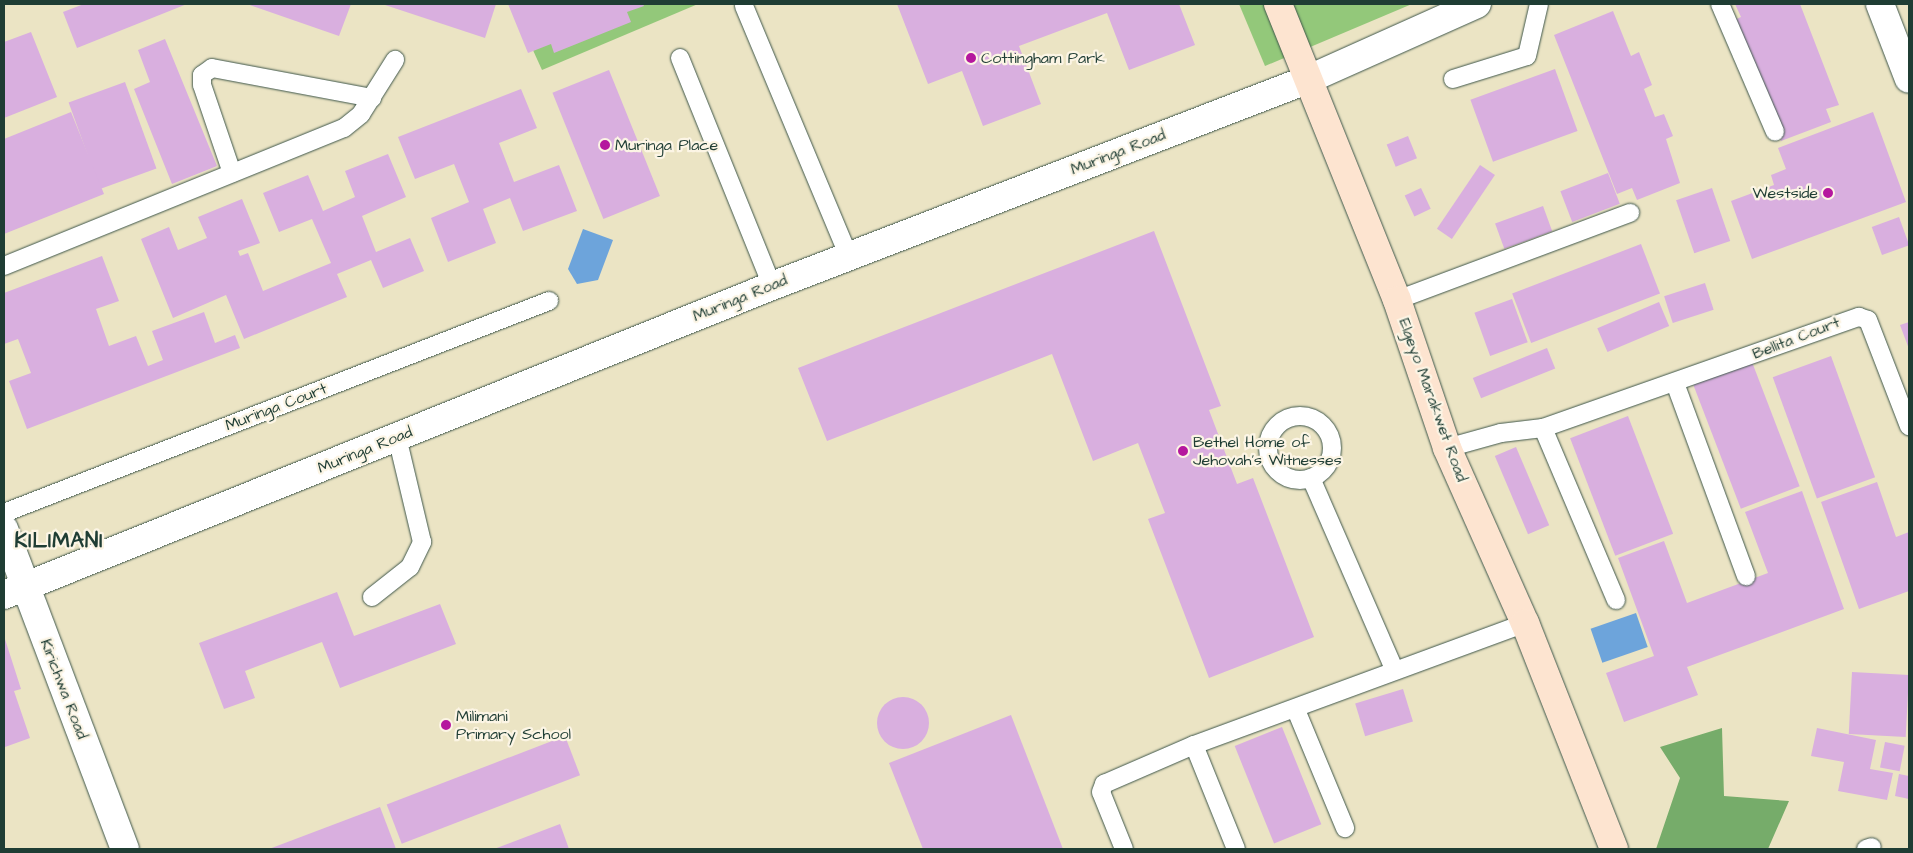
<!DOCTYPE html>
<style>
body{margin:0}
#map{position:relative;width:1913px;height:853px;overflow:hidden;background:#ebe4c4;font-family:"Architects Daughter",sans-serif}
div>[style]{position:absolute}
.green>*{inset:0;background:#93c87a}
.forest>*{inset:0;background:#76ac6a}
.water>*{inset:0;background:#6da4db;transform-origin:0 0}
.building>*{inset:0;background:#d9afdf;transform-origin:0 0}
.round{border-radius:50%}
.roads{filter:drop-shadow(0 0 1px #3e564a) drop-shadow(0 0 1px #3e564a)}
.lane>*{height:18px;margin:-9px;padding:0 9px;transform-origin:9px;border-radius:9px;background:#fff}
.lane>.ring{margin:-9px;padding:0;box-sizing:content-box;background:none;border:18px solid #fff;border-radius:50%}
.street>*{height:28px;margin:-14px;padding:0 14px;transform-origin:14px;border-radius:14px;background:#fff}
.secondary>*{height:28px;margin:-14px;padding:0 14px;transform-origin:14px;border-radius:14px;background:#fde4d0}
.dots>*{width:14px;height:14px;translate:-50% -50%;box-sizing:border-box;border:2px solid #fcf5e5;border-radius:50%}
span{translate:-50% -50%;white-space:nowrap;text-align:center;line-height:1.15;-webkit-text-stroke:4.5px #fcf5e5;paint-order:stroke}
.poi-label{font-size:16px;color:#1f3d34}
.left{translate:0 -50%;text-align:left}
.right{translate:-100% -50%;text-align:right}
.street-label{font-size:16px;color:#1f3d34}
.district-label{font-size:21px;color:#1f3d34;font-weight:700;letter-spacing:1px}
.frame{position:absolute;inset:0;border:5px solid #1f3d34;pointer-events:none}
</style>
<div id="map">
<div class="green">
<div style="clip-path:polygon(512px 4px,698px 4px,542px 70px)"></div>
<div style="clip-path:polygon(1239px 4px,1412px 4px,1265px 66px)"></div>
</div>
<div class="forest">
<div style="clip-path:polygon(1722px 728px,1724px 796px,1789px 801px,1768px 849px,1656px 849px,1680px 778px,1660px 747px)"></div>
</div>
<div class="water">
<div style="clip-path:polygon(583px 229px,613px 240px,598px 280px,577px 284px,568px 269px)"></div>
<div style="left:1636px;top:613px;width:36px;height:48px;rotate:71deg"></div>
</div>
<div class="building">
<div style="clip-path:polygon(84px 4px,187px 4px,77px 48px,63px 12px)"></div>
<div style="clip-path:polygon(247px 4px,351px 4px,339px 36px)"></div>
<div style="clip-path:polygon(382px 4px,496px 4px,485px 38px)"></div>
<div style="clip-path:polygon(508px 4px,643px 4px,644px 6px,627px 12px,631px 22px,554px 53px,551px 44px,528px 53px)"></div>
<div style="clip-path:polygon(897px 4px,1179px 4px,1195px 45px,1129px 70px,1107px 13px,1019px 46px,1041px 104px,983px 126px,962px 71px,928px 84px)"></div>
<div style="clip-path:polygon(1735px 4px,1800px 4px,1839px 105px,1826px 109px,1831px 122px,1781px 141px,1734px 20px,1741px 17px)"></div>
<div style="clip-path:polygon(1613px 11px,1631px 56px,1639px 52px,1652px 85px,1644px 89px,1655px 117px,1664px 114px,1673px 136px,1666px 139px,1680px 183px,1637px 200px,1632px 188px,1617px 194px,1554px 35px)"></div>
<div style="clip-path:polygon(31px 32px,57px 97px,4px 118px,4px 42px)"></div>
<div style="clip-path:polygon(165px 39px,217px 166px,172px 184px,134px 89px,150px 82px,138px 50px)"></div>
<div style="left:1555px;top:69px;width:66px;height:90px;rotate:70deg"></div>
<div style="left:609px;top:70px;width:136px;height:61px;rotate:68deg"></div>
<div style="left:125px;top:82px;width:92px;height:60px;rotate:70deg"></div>
<div style="clip-path:polygon(521px 89px,537px 128px,499px 143px,514px 182px,559px 165px,577px 211px,523px 231px,510px 198px,483px 209px,496px 243px,448px 262px,431px 218px,469px 202px,454px 164px,415px 179px,398px 137px)"></div>
<div style="clip-path:polygon(71px 112px,104px 194px,4px 234px,4px 139px)"></div>
<div style="clip-path:polygon(1873px 112px,1906px 202px,1752px 259px,1731px 201px,1774px 185px,1771px 175px,1786px 169px,1778px 148px)"></div>
<div style="left:1408px;top:136px;width:24px;height:23px;rotate:68deg"></div>
<div style="clip-path:polygon(388px 154px,406px 197px,362px 216px,376px 252px,410px 238px,424px 271px,383px 288px,371px 260px,337px 274px,347px 297px,244px 339px,226px 295px,173px 318px,141px 239px,169px 227px,178px 250px,207px 238px,198px 217px,242px 199px,260px 243px,238px 251px,240px 256px,248px 253px,263px 291px,331px 263px,312px 219px,279px 232px,263px 193px,308px 175px,323px 211px,355px 197px,345px 171px)"></div>
<div style="left:1480px;top:165px;width:18px;height:77px;rotate:34deg"></div>
<div style="left:1608px;top:173px;width:33px;height:51px;rotate:69deg"></div>
<div style="left:1421px;top:188px;width:23px;height:18px;rotate:65deg"></div>
<div style="left:1712px;top:188px;width:56px;height:38px;rotate:71deg"></div>
<div style="left:1543px;top:206px;width:27px;height:51px;rotate:70deg"></div>
<div style="left:1899px;top:217px;width:30px;height:29px;rotate:70deg"></div>
<div style="clip-path:polygon(1154px 231px,1221px 406px,1209px 410px,1237px 484px,1253px 478px,1314px 637px,1209px 678px,1148px 519px,1165px 513px,1138px 443px,1093px 461px,1052px 354px,827px 441px,798px 368px)"></div>
<div style="left:1641px;top:244px;width:53px;height:138px;rotate:69deg"></div>
<div style="clip-path:polygon(102px 256px,119px 301px,96px 309px,109px 346px,136px 336px,148px 366px,163px 360px,152px 331px,204px 312px,215px 343px,235px 335px,240px 348px,27px 429px,9px 381px,31px 373px,18px 339px,4px 344px,4px 293px)"></div>
<div style="left:1705px;top:283px;width:28px;height:43px;rotate:72deg"></div>
<div style="left:1512px;top:299px;width:46px;height:40px;rotate:70deg"></div>
<div style="left:1659px;top:302px;width:26px;height:67px;rotate:67deg"></div>
<div style="clip-path:polygon(1909px 322px,1909px 349px,1900px 325px)"></div>
<div style="left:1547px;top:348px;width:22px;height:80px;rotate:68deg"></div>
<div style="left:1831px;top:356px;width:129px;height:62px;rotate:70deg"></div>
<div style="left:1752px;top:362px;width:133px;height:63px;rotate:69deg"></div>
<div style="left:1628px;top:416px;width:126px;height:62px;rotate:69deg"></div>
<div style="left:1516px;top:447px;width:85px;height:23px;rotate:67deg"></div>
<div style="clip-path:polygon(1877px 482px,1896px 537px,1909px 532px,1909px 591px,1859px 609px,1821px 502px)"></div>
<div style="clip-path:polygon(1802px 491px,1844px 609px,1687px 667px,1698px 695px,1624px 722px,1606px 673px,1654px 656px,1618px 558px,1664px 541px,1687px 603px,1768px 573px,1745px 512px)"></div>
<div style="clip-path:polygon(337px 592px,354px 636px,440px 604px,456px 644px,340px 688px,322px 642px,245px 671px,255px 698px,224px 709px,199px 643px)"></div>
<div style="clip-path:polygon(4px 636px,21px 689px,14px 691px,30px 738px,5px 747px)"></div>
<div style="left:1852px;top:672px;width:57px;height:62px;rotate:3deg"></div>
<div style="left:1403px;top:689px;width:34px;height:50px;rotate:73deg"></div>
<div class="round" style="left:877px;top:697px;width:52px;height:52px"></div>
<div style="clip-path:polygon(1011px 715px,1063px 849px,923px 849px,889px 763px)"></div>
<div style="left:1282px;top:727px;width:105px;height:51px;rotate:68deg"></div>
<div style="clip-path:polygon(1817px 728px,1876px 740px,1870px 769px,1893px 773px,1887px 800px,1838px 791px,1844px 762px,1811px 756px)"></div>
<div style="left:565px;top:736px;width:42px;height:191px;rotate:69deg"></div>
<div style="left:1885px;top:742px;width:20px;height:26px;rotate:11deg"></div>
<div style="clip-path:polygon(1899px 774px,1909px 776px,1909px 799px,1895px 796px)"></div>
<div style="clip-path:polygon(380px 807px,396px 849px,269px 849px)"></div>
<div style="clip-path:polygon(560px 824px,569px 849px,494px 849px)"></div>
</div>
<div class="roads">
<div class="lane">
<div style="left:1720px;top:4px;width:139px;rotate:66.7deg"></div>
<div style="left:744px;top:6px;width:270px;rotate:67.3deg"></div>
<div style="left:680px;top:58px;width:246px;rotate:68deg"></div>
<div style="left:1453px;top:79px;width:77px;rotate:-17.3deg"></div>
<div style="left:1527px;top:56px;width:53px;rotate:-77deg"></div>
<div style="left:232px;top:173px;width:93px;rotate:-108.8deg"></div>
<div style="left:202px;top:85px;width:10px;rotate:-90deg"></div>
<div style="left:202px;top:75px;width:12px;rotate:-35deg"></div>
<div style="left:212px;top:68px;width:163px;rotate:10.6deg"></div>
<div style="left:4px;top:266px;width:367px;rotate:-22.1deg"></div>
<div style="left:344px;top:128px;width:22px;rotate:-39deg"></div>
<div style="left:361px;top:114px;width:64px;rotate:-57.8deg"></div>
<div style="left:1397px;top:300px;width:249px;rotate:-20.5deg"></div>
<div style="left:1675px;top:383px;width:206px;rotate:69.8deg"></div>
<div class="ring" style="left:1268px;top:416px;width:46px;height:46px"></div>
<div style="left:1543px;top:428px;width:187px;rotate:67deg"></div>
<div style="left:1447px;top:448px;width:56px;rotate:-15.5deg"></div>
<div style="left:1501px;top:433px;width:42px;rotate:-6.8deg"></div>
<div style="left:1543px;top:428px;width:335px;rotate:-19.4deg"></div>
<div style="left:1859px;top:317px;width:9px;rotate:18deg"></div>
<div style="left:1868px;top:320px;width:114px;rotate:68.9deg"></div>
<div style="left:1311px;top:478px;width:208px;rotate:66.5deg"></div>
<div style="left:4px;top:513px;width:585px;rotate:-21.26deg"></div>
<div style="left:372px;top:597px;width:48px;rotate:-38.3deg"></div>
<div style="left:410px;top:567px;width:28px;rotate:-64deg"></div>
<div style="left:422px;top:542px;width:108px;rotate:-103.4deg"></div>
<div style="left:1296px;top:710px;width:128px;rotate:67.4deg"></div>
<div style="left:1194px;top:745px;width:112px;rotate:68deg"></div>
<div style="left:1124px;top:849px;width:61px;rotate:-112deg"></div>
<div style="left:1101px;top:792px;width:9px;rotate:-69deg"></div>
<div style="left:1104px;top:784px;width:98px;rotate:-23.4deg"></div>
<div style="left:1194px;top:745px;width:353px;rotate:-20.2deg"></div>
<div style="left:1866px;top:849px;width:6px;rotate:-18deg"></div>
</div>
<div class="street">
<div style="left:1880px;top:4px;width:80px;rotate:68.9deg"></div>
<div style="left:4px;top:529px;width:342px;rotate:69.3deg"></div>
<div style="left:4px;top:595px;width:828px;rotate:-21.92deg"></div>
<div style="left:772px;top:286px;width:576px;rotate:-21.08deg"></div>
<div style="left:1309px;top:79px;width:184px;rotate:-24.1deg"></div>
</div>
<div class="secondary">
<div style="left:1278px;top:4px;width:319px;rotate:68.1deg"></div>
<div style="left:1397px;top:300px;width:156px;rotate:71.3deg"></div>
<div style="left:1447px;top:448px;width:192px;rotate:66deg"></div>
<div style="left:1525px;top:623px;width:243px;rotate:68.5deg"></div>
</div>
</div>
<div class="dots">
<div style="left:971px;top:58px;background:#b5179e"></div>
<div style="left:605px;top:145px;background:#b5179e"></div>
<div style="left:1828px;top:193px;background:#b5179e"></div>
<div style="left:1183px;top:451px;background:#b5179e"></div>
<div style="left:446px;top:725px;background:#b5179e"></div>
</div>
<div class="poi-label">
<span class="left" style="left:981px;top:58px">Cottingham Park</span>
<span class="left" style="left:615px;top:145px">Muringa Place</span>
<span class="right" style="left:1818px;top:193px">Westside</span>
<span class="left" style="left:1193px;top:451px">Bethel Home of<br>Jehovah's Witnesses</span>
<span class="left" style="left:456px;top:725px">Milimani<br>Primary School</span>
</div>
<div class="street-label">
<span style="left:1118px;top:152px;rotate:-21deg">Muringa Road</span>
<span style="left:740px;top:298px;rotate:-22deg">Muringa Road</span>
<span style="left:1796px;top:338px;rotate:-21deg">Bellita Court</span>
<span style="left:1433px;top:400px;rotate:70deg">Elgeyo Marakwet Road</span>
<span style="left:276px;top:407px;rotate:-21deg">Muringa Court</span>
<span style="left:365px;top:450px;rotate:-22deg">Muringa Road</span>
<span style="left:64px;top:689px;rotate:69deg">Kirichwa Road</span>
</div>
<div class="district-label">
<span style="left:59px;top:541px">KILIMANI</span>
</div>
<div class="frame"></div>
</div>
